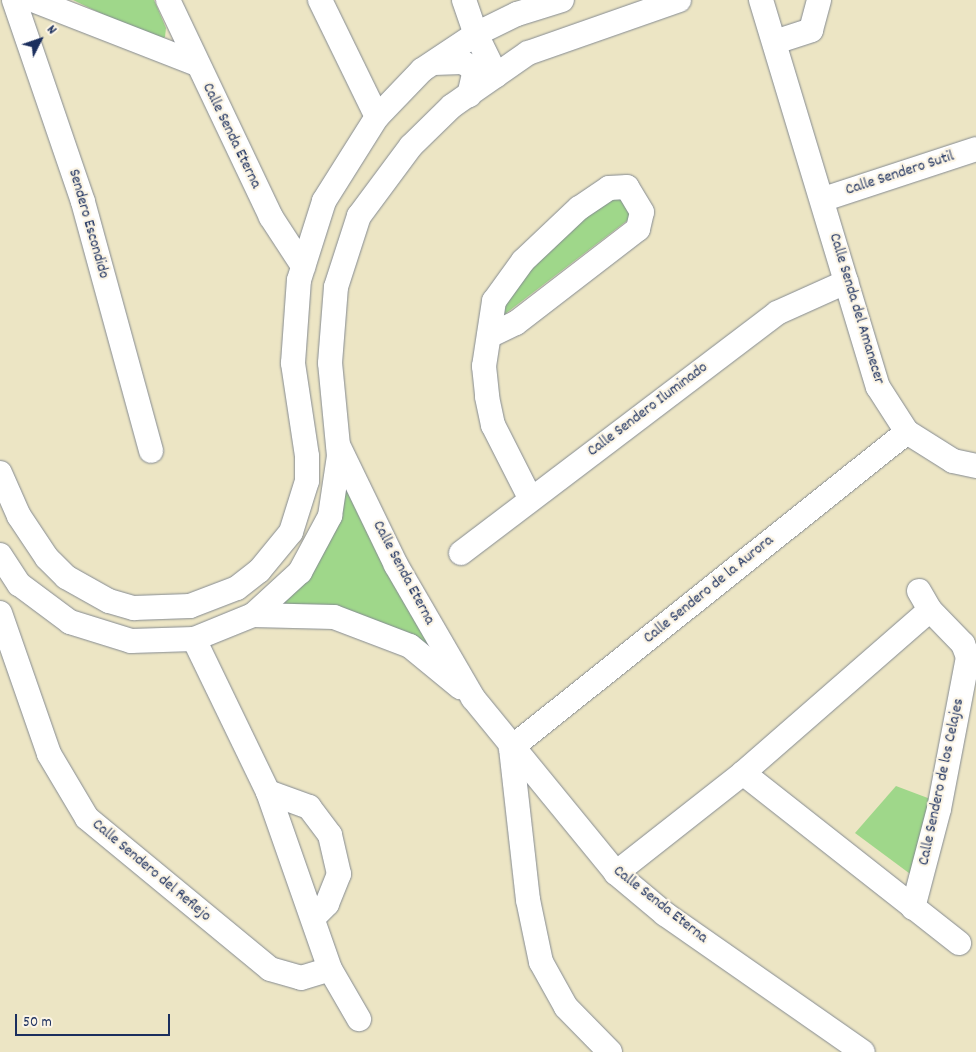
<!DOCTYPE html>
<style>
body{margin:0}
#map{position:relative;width:976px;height:1052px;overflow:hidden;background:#ece5c4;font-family:Dekko,sans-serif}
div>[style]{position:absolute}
.green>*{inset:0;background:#9fd78a}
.roads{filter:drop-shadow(0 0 1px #848a91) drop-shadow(0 0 1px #848a91)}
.minor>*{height:24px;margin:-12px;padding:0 12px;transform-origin:12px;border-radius:12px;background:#fff}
span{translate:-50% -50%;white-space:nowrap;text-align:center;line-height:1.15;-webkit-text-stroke:4.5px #fcf5e5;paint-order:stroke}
.street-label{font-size:16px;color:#1b2f5e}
.north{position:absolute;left:15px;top:15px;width:50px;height:50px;-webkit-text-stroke:4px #fcf5e5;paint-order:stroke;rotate:49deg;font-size:14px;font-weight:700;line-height:20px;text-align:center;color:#1b2f5e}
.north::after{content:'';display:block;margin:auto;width:18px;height:22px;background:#1b2f5e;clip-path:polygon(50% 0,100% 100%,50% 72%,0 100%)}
.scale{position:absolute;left:15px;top:1014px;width:155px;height:22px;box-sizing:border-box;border:2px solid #1b2f5e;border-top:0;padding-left:6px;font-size:15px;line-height:18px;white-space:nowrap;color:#1b2f5e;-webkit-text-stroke:4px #fcf5e5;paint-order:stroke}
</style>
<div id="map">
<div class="green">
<div style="clip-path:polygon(73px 0,154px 0,166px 28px,165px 37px,158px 41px)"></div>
<div style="clip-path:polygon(624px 194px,632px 211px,628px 220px,501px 317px,503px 305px,530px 268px,591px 210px)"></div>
<div style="clip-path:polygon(339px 456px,473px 698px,410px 646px,334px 617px,253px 615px,300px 572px)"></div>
<div style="clip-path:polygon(896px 786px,941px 803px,917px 879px,855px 833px)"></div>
</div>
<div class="roads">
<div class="minor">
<div style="left:14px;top:0;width:213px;rotate:71.1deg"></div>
<div style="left:83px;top:202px;width:258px;rotate:74.7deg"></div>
<div style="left:33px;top:0;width:174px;rotate:21.3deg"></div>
<div style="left:168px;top:0;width:240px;rotate:64.6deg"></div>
<div style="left:271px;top:217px;width:59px;rotate:56.9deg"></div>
<div style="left:320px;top:0;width:130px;rotate:64deg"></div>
<div style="left:464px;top:0;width:36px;rotate:71deg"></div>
<div style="left:476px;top:34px;width:46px;rotate:64deg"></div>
<div style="left:761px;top:0;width:404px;rotate:73.2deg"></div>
<div style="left:878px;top:387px;width:54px;rotate:57.2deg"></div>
<div style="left:907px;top:432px;width:54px;rotate:32.2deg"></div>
<div style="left:953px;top:461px;width:24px;rotate:12deg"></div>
<div style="left:775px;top:42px;width:38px;rotate:-18deg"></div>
<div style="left:811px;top:30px;width:31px;rotate:-75deg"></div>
<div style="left:434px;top:63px;width:28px;rotate:-2deg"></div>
<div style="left:462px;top:62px;width:10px;rotate:29deg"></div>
<div style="left:471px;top:67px;width:8px;rotate:67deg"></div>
<div style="left:474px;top:74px;width:22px;rotate:103deg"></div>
<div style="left:824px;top:199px;width:160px;rotate:-18.2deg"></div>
<div style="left:489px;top:336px;width:30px;rotate:-26deg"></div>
<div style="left:516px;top:323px;width:154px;rotate:-37.6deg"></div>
<div style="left:638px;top:229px;width:17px;rotate:-77deg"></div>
<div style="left:642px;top:212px;width:29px;rotate:-121deg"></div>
<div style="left:627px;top:187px;width:18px;rotate:177deg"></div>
<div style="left:609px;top:188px;width:36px;rotate:146deg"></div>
<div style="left:579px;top:208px;width:77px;rotate:136.6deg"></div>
<div style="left:523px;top:261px;width:49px;rotate:125.9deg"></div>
<div style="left:494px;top:301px;width:66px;rotate:98.7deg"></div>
<div style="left:484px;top:366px;width:31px;rotate:84deg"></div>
<div style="left:487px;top:397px;width:29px;rotate:78deg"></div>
<div style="left:493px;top:425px;width:82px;rotate:63.1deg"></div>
<div style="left:339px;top:447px;width:131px;rotate:64.2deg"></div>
<div style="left:396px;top:565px;width:154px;rotate:59.9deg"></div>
<div style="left:473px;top:698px;width:226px;rotate:50.7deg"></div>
<div style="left:616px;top:873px;width:64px;rotate:39.9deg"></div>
<div style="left:665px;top:914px;width:241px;rotate:34.9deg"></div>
<div style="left:0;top:473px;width:47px;rotate:66.2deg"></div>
<div style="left:19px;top:516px;width:50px;rotate:56.3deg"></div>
<div style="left:47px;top:558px;width:27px;rotate:45deg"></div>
<div style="left:66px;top:577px;width:49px;rotate:29.2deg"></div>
<div style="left:109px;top:601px;width:26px;rotate:16deg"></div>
<div style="left:134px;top:608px;width:56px;rotate:-2deg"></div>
<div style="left:190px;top:606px;width:50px;rotate:-21deg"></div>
<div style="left:237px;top:588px;width:28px;rotate:-38deg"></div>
<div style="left:259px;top:571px;width:50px;rotate:-50.6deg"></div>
<div style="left:291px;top:532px;width:53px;rotate:-72.6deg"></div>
<div style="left:307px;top:481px;width:25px;rotate:-90deg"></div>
<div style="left:307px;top:456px;width:94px;rotate:-98.6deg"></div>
<div style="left:293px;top:363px;width:83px;rotate:-85.9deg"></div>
<div style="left:299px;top:280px;width:83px;rotate:-72.4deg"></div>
<div style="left:324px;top:201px;width:99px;rotate:-57.8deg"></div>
<div style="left:377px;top:117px;width:65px;rotate:-46.2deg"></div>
<div style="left:422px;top:70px;width:65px;rotate:-33.7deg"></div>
<div style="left:476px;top:34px;width:46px;rotate:-26deg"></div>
<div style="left:517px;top:14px;width:47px;rotate:-17.3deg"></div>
<div style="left:461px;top:553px;width:397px;rotate:-37.2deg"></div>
<div style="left:777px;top:313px;width:76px;rotate:-24.2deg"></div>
<div style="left:0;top:555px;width:35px;rotate:57deg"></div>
<div style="left:19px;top:584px;width:64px;rotate:36.7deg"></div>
<div style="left:70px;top:622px;width:64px;rotate:17.3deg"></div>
<div style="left:131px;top:641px;width:63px;rotate:-1.8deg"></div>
<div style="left:194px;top:639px;width:64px;rotate:-22.1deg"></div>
<div style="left:253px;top:615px;width:64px;rotate:-42.5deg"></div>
<div style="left:300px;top:572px;width:64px;rotate:-61.8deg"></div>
<div style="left:330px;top:516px;width:61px;rotate:-81.5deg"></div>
<div style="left:339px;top:456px;width:93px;rotate:-95.5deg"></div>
<div style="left:330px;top:363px;width:76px;rotate:-85.5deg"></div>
<div style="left:336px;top:287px;width:75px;rotate:-72.1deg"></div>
<div style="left:359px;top:216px;width:87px;rotate:-53.4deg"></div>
<div style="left:411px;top:146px;width:57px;rotate:-44.3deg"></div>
<div style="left:452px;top:106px;width:93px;rotate:-34.9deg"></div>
<div style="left:528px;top:53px;width:160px;rotate:-19.3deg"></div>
<div style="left:0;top:613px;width:149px;rotate:70.8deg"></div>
<div style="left:49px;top:754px;width:74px;rotate:59.3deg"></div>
<div style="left:87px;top:818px;width:237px;rotate:39.5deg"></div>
<div style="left:270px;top:969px;width:32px;rotate:16deg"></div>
<div style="left:301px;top:978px;width:30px;rotate:-17deg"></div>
<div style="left:253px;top:615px;width:81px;rotate:1.4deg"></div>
<div style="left:334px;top:617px;width:81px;rotate:20.9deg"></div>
<div style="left:410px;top:646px;width:65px;rotate:39.4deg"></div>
<div style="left:194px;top:639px;width:170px;rotate:64.2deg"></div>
<div style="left:268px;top:792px;width:188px;rotate:70.7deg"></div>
<div style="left:330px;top:969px;width:58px;rotate:59.9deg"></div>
<div style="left:743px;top:773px;width:275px;rotate:38.2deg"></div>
<div style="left:268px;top:792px;width:44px;rotate:20.1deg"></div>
<div style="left:309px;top:807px;width:35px;rotate:53deg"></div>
<div style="left:330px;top:835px;width:40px;rotate:77deg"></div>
<div style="left:339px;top:874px;width:32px;rotate:112deg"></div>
<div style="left:327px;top:904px;width:18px;rotate:135deg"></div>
<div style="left:616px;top:873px;width:162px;rotate:-38.2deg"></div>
<div style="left:743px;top:773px;width:248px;rotate:-41.1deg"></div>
<div style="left:913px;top:908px;width:102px;rotate:-75.3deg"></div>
<div style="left:939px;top:809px;width:155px;rotate:-79.2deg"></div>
<div style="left:968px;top:657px;width:14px;rotate:-111deg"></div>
<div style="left:963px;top:644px;width:47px;rotate:-134.1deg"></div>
<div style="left:930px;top:610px;width:22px;rotate:-120deg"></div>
<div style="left:610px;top:1052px;width:63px;rotate:-134.4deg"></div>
<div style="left:566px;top:1007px;width:51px;rotate:-119.1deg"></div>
<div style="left:541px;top:962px;width:63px;rotate:-101.8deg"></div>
<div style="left:528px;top:900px;width:153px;rotate:-96.4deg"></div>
<div style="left:511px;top:748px;width:507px;rotate:-38.59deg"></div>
</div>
</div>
<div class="street-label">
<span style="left:231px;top:136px;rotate:64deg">Calle Senda Eterna</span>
<span style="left:900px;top:174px;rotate:-18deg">Calle Sendero Sutil</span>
<span style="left:88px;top:224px;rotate:74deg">Sendero Escondido</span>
<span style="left:856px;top:309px;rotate:73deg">Calle Senda del Amanecer</span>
<span style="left:648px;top:410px;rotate:-37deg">Calle Sendero Iluminado</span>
<span style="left:403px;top:573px;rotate:62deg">Calle Senda Eterna</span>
<span style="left:709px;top:590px;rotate:-39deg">Calle Sendero de la Aurora</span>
<span style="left:942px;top:782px;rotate:-78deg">Calle Sendero de los Celajes</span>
<span style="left:151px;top:871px;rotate:40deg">Calle Sendero del Reflejo</span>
<span style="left:660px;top:905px;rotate:38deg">Calle Senda Eterna</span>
</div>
<div class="north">N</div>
<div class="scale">50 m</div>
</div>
